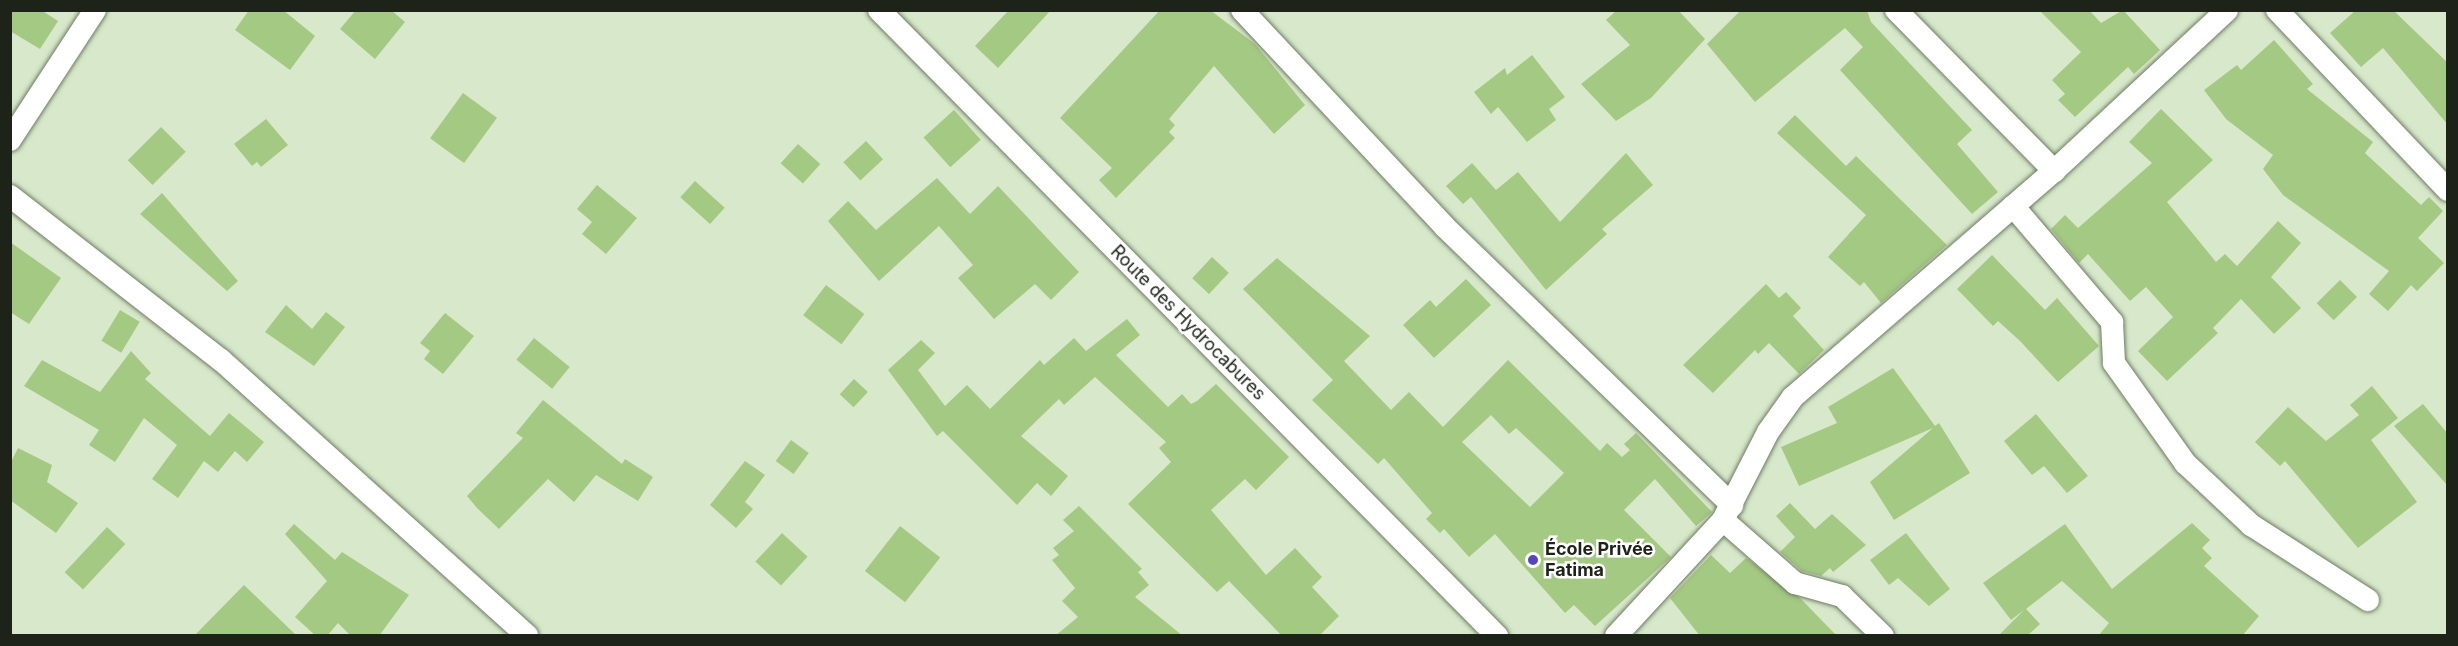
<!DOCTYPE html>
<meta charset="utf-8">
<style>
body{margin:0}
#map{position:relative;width:2458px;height:646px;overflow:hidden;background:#d8e9cb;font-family:Inter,sans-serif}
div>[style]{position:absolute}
.building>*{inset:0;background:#a4c983;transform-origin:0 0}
.roads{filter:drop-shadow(0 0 2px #6e7d62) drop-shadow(0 0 2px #6e7d62)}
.minor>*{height:22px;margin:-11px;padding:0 11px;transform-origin:11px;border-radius:11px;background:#fff}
.dots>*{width:16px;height:16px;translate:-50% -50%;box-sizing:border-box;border:3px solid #fff;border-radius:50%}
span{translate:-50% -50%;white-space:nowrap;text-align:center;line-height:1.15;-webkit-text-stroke:5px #fff;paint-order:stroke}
.street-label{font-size:18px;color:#1d2318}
.poi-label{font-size:18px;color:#1d2318;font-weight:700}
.left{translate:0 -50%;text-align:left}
.frame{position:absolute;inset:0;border:12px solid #1d2318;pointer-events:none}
</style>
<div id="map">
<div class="building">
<div style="clip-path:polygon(10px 10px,41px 10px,58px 21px,40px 49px,10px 31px)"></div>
<div style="clip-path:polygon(249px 10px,283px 10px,315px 36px,290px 70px,235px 30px)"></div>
<div style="clip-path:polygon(356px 10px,391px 10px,405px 22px,375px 59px,340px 29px)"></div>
<div style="clip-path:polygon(1009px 10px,1051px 10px,998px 68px,975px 46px)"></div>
<div style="clip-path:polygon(1160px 10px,1210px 10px,1255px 44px,1305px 105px,1274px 134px,1214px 66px,1169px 119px,1175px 125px,1169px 132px,1175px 138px,1116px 198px,1099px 180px,1112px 168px,1060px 118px)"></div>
<div style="clip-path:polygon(1617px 10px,1678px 10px,1705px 39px,1651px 98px,1616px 121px,1581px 84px,1630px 45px,1606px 20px)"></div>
<div style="clip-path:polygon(1741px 10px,1867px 10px,1871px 22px,1972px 130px,1957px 144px,1998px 192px,1972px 214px,1840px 70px,1863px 47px,1845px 28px,1755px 102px,1707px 44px)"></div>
<div style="clip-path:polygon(2039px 10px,2089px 10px,2101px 23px,2123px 10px,2160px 50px,2134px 74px,2128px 67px,2075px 117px,2058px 100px,2065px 94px,2052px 80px,2081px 52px)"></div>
<div style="clip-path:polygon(2356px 10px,2393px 10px,2448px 63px,2448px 125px,2383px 48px,2361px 67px,2330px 33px)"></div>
<div style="clip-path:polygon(2274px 40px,2313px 84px,2307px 89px,2373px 142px,2365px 153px,2421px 205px,2429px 197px,2443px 211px,2418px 238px,2444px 263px,2417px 291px,2411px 285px,2388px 311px,2369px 294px,2389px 271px,2283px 195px,2263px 169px,2273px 155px,2226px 119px,2204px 90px,2237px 65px,2241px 70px)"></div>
<div style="clip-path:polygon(1532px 55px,1565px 97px,1549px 109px,1556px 120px,1527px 142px,1498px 107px,1491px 114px,1474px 92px,1505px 68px,1507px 75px)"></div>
<div style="left:463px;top:93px;width:42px;height:56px;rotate:36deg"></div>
<div style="clip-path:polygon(2161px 109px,2213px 160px,2167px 202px,2216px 262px,2225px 254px,2237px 266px,2278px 221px,2301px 243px,2271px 277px,2301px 308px,2274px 334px,2241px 299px,2213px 328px,2218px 333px,2167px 381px,2138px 351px,2173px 317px,2146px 287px,2130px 301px,2088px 254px,2079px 263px,2051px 229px,2065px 215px,2078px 228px,2152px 163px,2129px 142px)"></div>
<div style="left:954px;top:110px;width:40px;height:41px;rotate:48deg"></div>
<div style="clip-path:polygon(1795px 115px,1846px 166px,1856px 156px,1947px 245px,1881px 303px,1864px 282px,1860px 286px,1828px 257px,1866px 215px,1777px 133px)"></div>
<div style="clip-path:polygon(266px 119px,288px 145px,261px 167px,257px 162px,252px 166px,234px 144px)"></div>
<div style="left:161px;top:127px;width:35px;height:47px;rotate:45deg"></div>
<div style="left:866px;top:141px;width:25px;height:31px;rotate:47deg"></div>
<div style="left:798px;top:144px;width:30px;height:26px;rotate:42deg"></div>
<div style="clip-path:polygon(1626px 153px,1653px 185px,1602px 229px,1607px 234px,1546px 290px,1471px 197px,1463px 204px,1446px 186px,1472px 163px,1496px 190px,1518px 172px,1560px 222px)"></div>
<div style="clip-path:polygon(937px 178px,970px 214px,998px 186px,1079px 272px,1051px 300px,1035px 284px,994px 319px,958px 278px,973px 265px,939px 226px,879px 281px,828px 221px,848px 201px,876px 230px)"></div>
<div style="left:695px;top:181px;width:40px;height:22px;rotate:42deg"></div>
<div style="clip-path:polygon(597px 185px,637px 218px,606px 254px,582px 234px,592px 222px,577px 209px)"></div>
<div style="clip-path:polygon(162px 193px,238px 281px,227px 291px,140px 214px)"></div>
<div style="clip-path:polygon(10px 242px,61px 278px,29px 324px,10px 312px)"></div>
<div style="clip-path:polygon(1992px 255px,2045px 310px,2057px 298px,2099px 346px,2058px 382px,2020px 341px,1998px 321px,1993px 326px,1957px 289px)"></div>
<div style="left:1212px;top:257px;width:23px;height:29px;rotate:43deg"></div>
<div style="clip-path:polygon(evenodd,1277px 258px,1370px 336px,1344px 361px,1391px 410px,1409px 392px,1443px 427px,1508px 360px,1600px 451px,1607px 443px,1622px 457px,1630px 450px,1624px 444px,1636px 433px,1712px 512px,1696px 526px,1655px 479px,1624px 510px,1671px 557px,1595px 626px,1574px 605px,1565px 613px,1495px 534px,1469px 557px,1444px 529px,1440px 533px,1426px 519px,1432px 513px,1384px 458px,1378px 464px,1312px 400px,1333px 380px,1243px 289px,1277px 258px,1491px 415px,1509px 434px,1516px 428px,1564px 473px,1530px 507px,1462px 442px,1491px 415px)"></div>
<div style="clip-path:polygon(1466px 279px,1491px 305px,1434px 358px,1403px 325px,1430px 300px,1436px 307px)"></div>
<div style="left:2340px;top:280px;width:24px;height:33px;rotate:45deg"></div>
<div style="clip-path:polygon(1766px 284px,1779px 298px,1786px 292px,1801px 308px,1793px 316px,1824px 350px,1799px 374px,1769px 343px,1758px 354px,1755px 350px,1713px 393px,1683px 365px)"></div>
<div style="left:826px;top:285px;width:48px;height:38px;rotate:37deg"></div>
<div style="clip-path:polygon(286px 305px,312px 329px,326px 312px,345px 327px,314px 366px,265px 332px)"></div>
<div style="left:120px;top:310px;width:23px;height:36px;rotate:31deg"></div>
<div style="clip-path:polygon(445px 313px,474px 336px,443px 374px,424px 359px,430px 351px,420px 343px)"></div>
<div style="clip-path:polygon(1127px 319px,1140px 335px,1116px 355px,1168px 407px,1182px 394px,1191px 404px,1197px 401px,1216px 384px,1289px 457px,1256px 490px,1245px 479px,1211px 510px,1266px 575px,1295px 548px,1322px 577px,1312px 587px,1339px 616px,1319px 636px,1282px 636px,1229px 581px,1217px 592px,1128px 504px,1171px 462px,1159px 448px,1166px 442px,1095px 377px,1064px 405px,1059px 399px,1021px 436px,1068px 476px,1051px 496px,1037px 483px,1017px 505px,943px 431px,937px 436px,888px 370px,921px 340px,935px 353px,918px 370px,945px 406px,967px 385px,990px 409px,1040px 360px,1044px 365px,1074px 338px,1086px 351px)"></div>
<div style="left:534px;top:338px;width:46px;height:28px;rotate:39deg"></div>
<div style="clip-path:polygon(131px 351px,151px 373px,145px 379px,210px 436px,229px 413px,264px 442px,247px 462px,235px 451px,218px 472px,204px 461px,178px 498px,152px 479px,177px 445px,144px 418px,115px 462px,89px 445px,99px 430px,24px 386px,42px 360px,100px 392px)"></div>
<div style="clip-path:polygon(1893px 368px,1935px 426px,1939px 423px,1970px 473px,1894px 520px,1870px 482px,1933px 428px,1799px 486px,1781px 447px,1837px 423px,1828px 407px)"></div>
<div style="left:854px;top:379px;width:19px;height:21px;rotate:43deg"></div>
<div style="clip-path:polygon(2372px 386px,2398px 418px,2371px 440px,2417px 502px,2358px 548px,2285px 461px,2280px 466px,2255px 442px,2288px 407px,2326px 441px,2359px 415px,2350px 405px)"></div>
<div style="clip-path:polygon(543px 400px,622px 464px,625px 459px,653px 477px,638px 501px,596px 475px,574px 502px,548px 479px,499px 529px,477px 508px,467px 496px,523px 438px,516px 433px)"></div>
<div style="clip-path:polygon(2423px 404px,2448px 434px,2448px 486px,2394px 426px)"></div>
<div style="clip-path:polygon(2036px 414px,2088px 476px,2067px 493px,2044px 466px,2032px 475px,2004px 441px)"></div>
<div style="left:791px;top:440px;width:22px;height:26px;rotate:36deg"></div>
<div style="clip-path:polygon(18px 448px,52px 465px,47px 482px,78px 503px,56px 533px,10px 500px,10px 464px)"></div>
<div style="clip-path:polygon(745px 461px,765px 475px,745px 502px,753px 509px,736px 528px,710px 505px)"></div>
<div style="clip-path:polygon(1790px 503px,1815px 529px,1832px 514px,1866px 545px,1833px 572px,1830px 568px,1821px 576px,1802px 571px,1780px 552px,1795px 537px,1776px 516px)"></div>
<div style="clip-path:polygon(1079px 506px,1142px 569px,1138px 572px,1149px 585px,1135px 597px,1183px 636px,1055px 636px,1078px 617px,1062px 601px,1075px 588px,1052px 560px,1059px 555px,1053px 548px,1074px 531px,1063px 520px)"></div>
<div style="clip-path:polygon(2192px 523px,2210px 540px,2202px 548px,2212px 558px,2204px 566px,2259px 616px,2242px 636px,2098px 636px,2109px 623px,2062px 581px,2026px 609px,2040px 624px,2027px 636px,1998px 636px,2024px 610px,2011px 620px,1983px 583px,2065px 524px,2112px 589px)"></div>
<div style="clip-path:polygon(294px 524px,335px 560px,342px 552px,409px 595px,379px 636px,351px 636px,338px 623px,327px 636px,316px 636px,295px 617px,327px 581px,285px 534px)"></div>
<div style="left:900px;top:526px;width:51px;height:57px;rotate:38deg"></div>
<div style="left:107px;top:527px;width:25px;height:62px;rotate:43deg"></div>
<div style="left:782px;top:533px;width:35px;height:39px;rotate:43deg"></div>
<div style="clip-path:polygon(1906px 533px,1950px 589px,1929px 606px,1898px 578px,1889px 585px,1870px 560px)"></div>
<div style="clip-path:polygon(1711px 555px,1730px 573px,1746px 558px,1800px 598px,1837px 636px,1700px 636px,1670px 598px)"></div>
<div style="clip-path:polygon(244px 585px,297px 636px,194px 636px)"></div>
</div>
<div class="roads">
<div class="minor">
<div style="left:879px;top:10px;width:880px;rotate:45.37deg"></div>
<div style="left:1242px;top:10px;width:297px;rotate:46.9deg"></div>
<div style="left:1445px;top:227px;width:400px;rotate:44.1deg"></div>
<div style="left:1896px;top:10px;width:226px;rotate:45.5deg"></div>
<div style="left:2277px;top:10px;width:248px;rotate:46.5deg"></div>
<div style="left:10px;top:140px;width:155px;rotate:-56.8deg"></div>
<div style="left:10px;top:196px;width:267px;rotate:37.9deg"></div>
<div style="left:221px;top:360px;width:412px;rotate:42deg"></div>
<div style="left:2013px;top:206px;width:153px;rotate:49.5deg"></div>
<div style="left:2112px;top:322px;width:41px;rotate:87.2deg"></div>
<div style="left:2114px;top:363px;width:123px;rotate:54.6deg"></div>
<div style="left:2185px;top:463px;width:91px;rotate:43.2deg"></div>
<div style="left:2251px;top:525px;width:139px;rotate:32.7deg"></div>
<div style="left:1723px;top:520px;width:96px;rotate:41.2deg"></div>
<div style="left:1795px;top:583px;width:49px;rotate:15.5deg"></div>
<div style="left:1842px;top:596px;width:57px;rotate:44.3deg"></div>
<div style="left:1616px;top:636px;width:158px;rotate:-47.3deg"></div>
<div style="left:1723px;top:520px;width:99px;rotate:-62.9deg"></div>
<div style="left:1768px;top:432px;width:43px;rotate:-54.5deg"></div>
<div style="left:1793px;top:397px;width:345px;rotate:-40.9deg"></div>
<div style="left:2054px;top:171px;width:236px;rotate:-42.9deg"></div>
</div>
</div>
<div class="dots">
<div style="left:1533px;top:560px;background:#5247bf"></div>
</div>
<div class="street-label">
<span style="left:1188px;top:323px;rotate:45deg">Route des Hydrocabures</span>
</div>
<div class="poi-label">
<span class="left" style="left:1545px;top:560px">École Privée<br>Fatima</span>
</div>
<div class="frame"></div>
</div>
